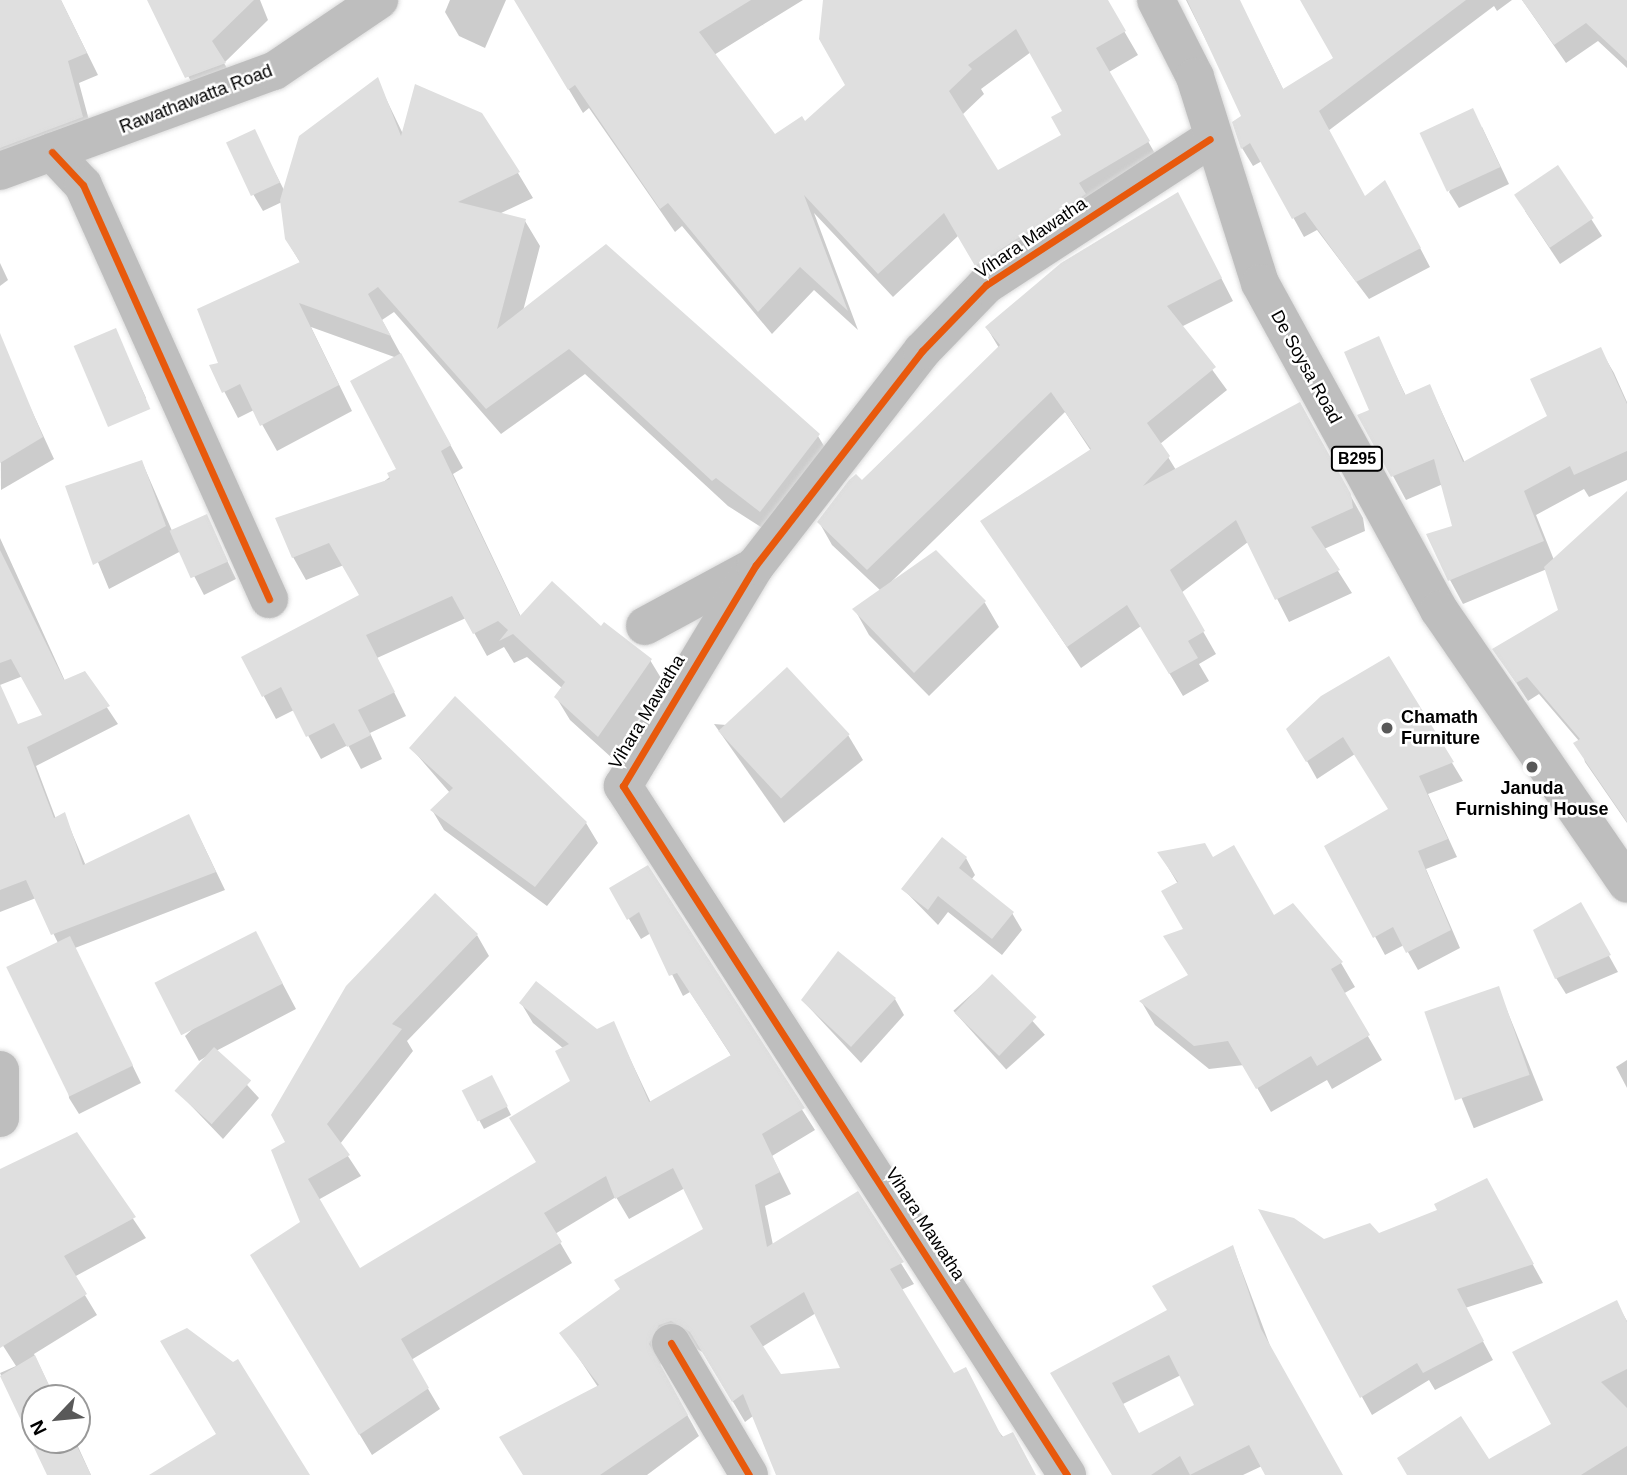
<!DOCTYPE html>
<style>
body{margin:0}
#map{position:relative;width:1627px;height:1475px;overflow:hidden;background:#fff;font-family:Arial,sans-serif}
div>[style]{position:absolute}
.shadow>*{inset:0;background:#0003;transform-origin:0 0}
.building>*{inset:0;background:#dfdfdf;transform-origin:0 0}
.roads{filter:drop-shadow(0 0 2px #dbdbdb) drop-shadow(0 0 2px #dbdbdb)}
.minor>*{height:38px;margin:-19px;padding:0 19px;transform-origin:19px;border-radius:19px;background:#bebebe}
.major>*{height:38px;margin:-19px;padding:0 19px;transform-origin:19px;border-radius:19px;background:#bebebe}
.cycleway>*{height:7px;margin:-3.5px;padding:0 3.5px;transform-origin:3.5px;border-radius:3.5px;background:#e8590c}
.dots>*{width:19px;height:19px;translate:-50% -50%;box-sizing:border-box;border:4px solid #fff;border-radius:50%}
span{translate:-50% -50%;white-space:nowrap;text-align:center;line-height:1.15;-webkit-text-stroke:5px #fff;paint-order:stroke}
.shield-label span{padding:2px 5px;background:#fff;border:2px solid;border-radius:5px;-webkit-text-stroke-width:0}
.shield-label{font-size:16px;color:#000;font-weight:700}
.street-label{font-size:18px;color:#000}
.poi-label{font-size:18px;color:#000;font-weight:700}
.left{translate:0 -50%;text-align:left}
.north{position:absolute;left:21px;top:1384px;width:70px;height:70px;box-sizing:border-box;background:#fff;border:2px solid #999;border-radius:50%;rotate:244deg;font-size:19px;font-weight:700;line-height:28px;text-align:center;color:#000}
.north::after{content:'';display:block;margin:auto;width:24px;height:32px;background:#595959;clip-path:polygon(50% 0,100% 100%,50% 72%,0 100%)}
</style>
<div id="map">
<div class="shadow">
<div style="clip-path:polygon(0 0,61px 0,98px 75px,79px 83px,94px 139px,0 161px)"></div>
<div style="clip-path:polygon(149px 0,260px 0,268px 20px,224px 63px,237px 85px,200px 99px)"></div>
<div style="clip-path:polygon(450px 0,506px 0,485px 48px,459px 36px,445px 12px)"></div>
<div style="clip-path:polygon(evenodd,515px 0,803px 0,714px 55px,775px 136px,805px 123px,848px 86px,825px 0,1106px 0,1138px 55px,1109px 72px,1162px 166px,990px 289px,959px 235px,893px 297px,814px 213px,858px 330px,814px 290px,772px 334px,682px 226px,675px 232px,589px 108px,583px 113px,515px 0,1031px 52px,1064px 111px,1064px 136px,998px 172px,962px 115px,984px 94px,981px 89px,1031px 52px)"></div>
<div style="clip-path:polygon(1186px 0,1227px 0,1243px 8px,1284px 91px,1335px 58px,1302px 0,1512px 0,1497px 11px,1494px 6px,1328px 131px,1365px 198px,1395px 200px,1430px 267px,1369px 299px,1317px 230px,1304px 237px,1262px 161px,1253px 166px,1242px 148px,1244px 116px)"></div>
<div style="clip-path:polygon(1522px 0,1627px 0,1627px 68px,1598px 41px,1566px 63px)"></div>
<div style="clip-path:polygon(377px 80px,403px 134px,518px 173px,533px 198px,499px 214px,525px 221px,540px 246px,523px 311px,818px 436px,833px 461px,775px 536px,728px 506px,585px 374px,501px 434px,394px 312px,382px 320px,463px 468px,453px 474px,521px 617px,602px 628px,650px 660px,664px 683px,612px 758px,570px 720px,556px 697px,562px 688px,527px 657px,514px 663px,504px 647px,487px 656px,466px 618px,377px 658px,406px 716px,370px 733px,382px 759px,361px 769px,348px 745px,321px 759px,294px 710px,276px 719px,243px 657px,362px 596px,344px 565px,306px 580px,293px 557px,398px 470px,397px 358px,311px 327px,352px 411px,277px 451px,254px 410px,238px 418px,211px 366px,221px 364px,301px 264px,286px 239px,282px 202px,263px 211px,253px 194px,254px 131px,285px 192px)"></div>
<div style="clip-path:polygon(1482px 127px,1509px 184px,1459px 208px,1449px 192px)"></div>
<div style="clip-path:polygon(1558px 167px,1602px 236px,1560px 264px,1525px 211px)"></div>
<div style="clip-path:polygon(1178px 194px,1233px 301px,1181px 327px,1227px 390px,1160px 444px,1176px 470px,1312px 426px,1363px 518px,1365px 531px,1324px 549px,1352px 593px,1289px 622px,1248px 542px,1181px 593px,1216px 654px,1199px 664px,1209px 681px,1183px 696px,1141px 626px,1081px 668px,983px 522px,1091px 451px,1065px 412px,891px 582px,936px 553px,985px 603px,999px 627px,929px 696px,869px 635px,855px 610px,881px 591px,832px 545px,819px 522px,999px 348px,987px 328px)"></div>
<div style="clip-path:polygon(0 263px,8px 280px,0 286px)"></div>
<div style="clip-path:polygon(115px 330px,146px 398px,108px 421px)"></div>
<div style="clip-path:polygon(1378px 338px,1406px 396px,1430px 386px,1465px 463px,1549px 417px,1600px 349px,1614px 373px,1627px 402px,1627px 480px,1589px 497px,1584px 489px,1536px 515px,1554px 560px,1627px 494px,1627px 823px,1585px 762px,1579px 741px,1539px 694px,1528px 701px,1494px 649px,1560px 611px,1547px 569px,1463px 604px,1450px 580px,1454px 527px,1443px 484px,1406px 500px,1393px 476px,1372px 411px)"></div>
<div style="clip-path:polygon(0 366px,19px 383px,54px 459px,1px 490px)"></div>
<div style="clip-path:polygon(142px 462px,173px 533px,206px 516px,236px 579px,204px 595px,181px 551px,109px 589px,67px 487px)"></div>
<div style="clip-path:polygon(0 538px,65px 681px,84px 673px,118px 724px,36px 766px,56px 819px,64px 814px,86px 866px,198px 834px,225px 890px,75px 948px,141px 1083px,79px 1114px,69px 1098px,58px 943px,36px 898px,0 912px,0 733px,45px 715px,23px 676px,0 685px)"></div>
<div style="clip-path:polygon(1389px 658px,1463px 781px,1428px 794px,1457px 857px,1426px 869px,1460px 948px,1418px 970px,1404px 945px,1385px 955px,1326px 846px,1390px 810px,1355px 754px,1317px 779px,1289px 729px)"></div>
<div style="clip-path:polygon(714px 724px,848px 735px,863px 760px,784px 823px)"></div>
<div style="clip-path:polygon(411px 748px,586px 823px,598px 843px,547px 906px,444px 830px,432px 810px,450px 793px)"></div>
<div style="clip-path:polygon(1160px 854px,1213px 859px,1274px 917px,1293px 905px,1341px 963px,1355px 987px,1343px 994px,1382px 1060px,1332px 1089px,1327px 1080px,1271px 1112px,1244px 1065px,1209px 1069px,1155px 1025px,1141px 1001px,1189px 976px,1178px 884px)"></div>
<div style="clip-path:polygon(966px 858px,975px 875px,971px 880px,1012px 913px,1022px 930px,1002px 955px,948px 912px,938px 925px,903px 889px)"></div>
<div style="clip-path:polygon(evenodd,647px 867px,815px 1130px,772px 1156px,791px 1194px,765px 1206px,773px 1245px,857px 1193px,914px 1284px,901px 1290px,953px 1375px,1034px 1475px,777px 1475px,753px 1416px,745px 1422px,704px 1353px,683px 1341px,664px 1353px,660px 1366px,699px 1436px,647px 1475px,524px 1475px,598px 1387px,562px 1333px,705px 1229px,685px 1188px,629px 1219px,616px 1197px,555px 1234px,572px 1263px,411px 1360px,440px 1409px,372px 1455px,264px 1276px,303px 1223px,288px 1143px,273px 1115px,477px 935px,489px 956px,407px 1041px,413px 1051px,340px 1144px,361px 1176px,318px 1200px,359px 1271px,538px 1163px,572px 1082px,564px 1049px,533px 1023px,521px 1003px,597px 1031px,613px 1023px,651px 1103px,732px 1057px,690px 992px,683px 996px,651px 933px,641px 939px,611px 889px,647px 867px,816px 1313px,842px 1370px,780px 1375px,762px 1347px,816px 1313px)"></div>
<div style="clip-path:polygon(1580px 904px,1618px 972px,1566px 994px,1556px 978px)"></div>
<div style="clip-path:polygon(269px 958px,296px 1009px,216px 1051px,259px 1098px,223px 1139px,177px 1091px,207px 1056px,199px 1061px,185px 1036px)"></div>
<div style="left:992px;top:976px;width:79px;height:52px;rotate:48deg"></div>
<div style="left:1498px;top:988px;width:121px;height:75px;rotate:68deg"></div>
<div style="clip-path:polygon(895px 999px,904px 1015px,861px 1063px,803px 1001px)"></div>
<div style="clip-path:polygon(1627px 1060px,1627px 1088px,1616px 1067px)"></div>
<div style="clip-path:polygon(496px 1085px,511px 1115px,484px 1129px,464px 1092px)"></div>
<div style="clip-path:polygon(76px 1134px,146px 1238px,74px 1277px,97px 1315px,34px 1354px,55px 1398px,35px 1398px,35px 1440px,75px 1440px,91px 1475px,49px 1475px,0 1373px,16px 1366px,0 1341px,0 1171px)"></div>
<div style="clip-path:polygon(1496px 1198px,1543px 1283px,1465px 1308px,1493px 1360px,1435px 1390px,1429px 1380px,1372px 1415px,1362px 1397px,1378px 1235px)"></div>
<div style="clip-path:polygon(evenodd,1233px 1247px,1272px 1351px,1342px 1475px,1267px 1475px,1262px 1466px,1243px 1475px,1115px 1475px,1064px 1394px,1168px 1311px,1233px 1247px,1181px 1375px,1196px 1406px,1139px 1435px,1123px 1404px,1181px 1375px)"></div>
<div style="clip-path:polygon(1616px 1302px,1627px 1321px,1627px 1475px,1408px 1475px,1489px 1462px,1553px 1425px)"></div>
</div>
<div class="building">
<div style="clip-path:polygon(0 0,61px 0,87px 53px,68px 61px,83px 117px,0 148px)"></div>
<div style="clip-path:polygon(147px 0,254px 0,212px 41px,226px 63px,185px 78px)"></div>
<div style="clip-path:polygon(evenodd,514px 0,751px 0,699px 32px,775px 134px,802px 116px,805px 121px,845px 85px,819px 39px,823px 0,1108px 0,1126px 31px,1096px 48px,1150px 141px,1079px 183px,1086px 194px,975px 266px,944px 213px,878px 274px,804px 195px,848px 311px,800px 267px,758px 312px,668px 203px,660px 209px,575px 85px,568px 90px,514px 0,1016px 29px,1062px 111px,1051px 117px,1061px 135px,998px 170px,949px 91px,972px 69px,968px 65px,1016px 29px)"></div>
<div style="clip-path:polygon(1187px 0,1240px 0,1283px 89px,1333px 58px,1300px 0,1466px 0,1319px 111px,1365px 196px,1385px 180px,1421px 248px,1356px 282px,1305px 212px,1292px 219px,1250px 143px,1241px 149px,1232px 122px,1241px 116px)"></div>
<div style="clip-path:polygon(1522px 0,1627px 0,1627px 61px,1586px 23px,1554px 45px)"></div>
<div style="clip-path:polygon(378px 77px,401px 136px,415px 84px,482px 113px,520px 172px,458px 202px,526px 219px,497px 329px,606px 244px,820px 434px,760px 512px,716px 478px,712px 481px,569px 349px,486px 409px,378px 287px,368px 294px,391px 336px,299px 303px,339px 385px,260px 426px,240px 384px,222px 393px,209px 365px,218px 363px,197px 309px,300px 262px,285px 239px,280px 200px,299px 136px)"></div>
<div style="left:1473px;top:108px;width:65px;height:59px;rotate:65deg"></div>
<div style="left:255px;top:129px;width:59px;height:32px;rotate:65deg"></div>
<div style="left:1558px;top:165px;width:64px;height:53px;rotate:56deg"></div>
<div style="clip-path:polygon(1178px 192px,1222px 278px,1167px 306px,1216px 367px,1147px 423px,1170px 456px,1143px 486px,1300px 402px,1351px 494px,1353px 508px,1311px 527px,1340px 570px,1275px 600px,1236px 520px,1170px 570px,1205px 631px,1188px 641px,1198px 658px,1169px 674px,1127px 605px,1067px 647px,980px 521px,1091px 449px,1051px 392px,867px 570px,817px 522px,849px 480px,856px 474px,862px 480px,1000px 345px,985px 327px,1061px 263px)"></div>
<div style="left:116px;top:328px;width:88px;height:46px;rotate:67deg"></div>
<div style="clip-path:polygon(0 333px,43px 437px,0 463px)"></div>
<div style="clip-path:polygon(1379px 336px,1405px 395px,1430px 384px,1463px 462px,1547px 416px,1530px 379px,1601px 347px,1627px 404px,1627px 451px,1574px 475px,1570px 466px,1524px 491px,1544px 541px,1448px 581px,1426px 534px,1452px 526px,1434px 459px,1391px 477px,1357px 415px,1369px 410px,1344px 352px)"></div>
<div style="clip-path:polygon(401px 353px,451px 445px,441px 451px,520px 616px,552px 581px,601px 626px,604px 622px,652px 659px,598px 737px,554px 697px,565px 682px,513px 634px,499px 641px,508px 630px,498px 621px,473px 634px,452px 596px,366px 635px,395px 692px,358px 710px,371px 735px,347px 747px,334px 723px,306px 737px,281px 687px,262px 697px,241px 657px,359px 595px,329px 543px,292px 558px,275px 518px,390px 479px,387px 473px,396px 469px,350px 381px)"></div>
<div style="clip-path:polygon(142px 460px,166px 526px,93px 565px,65px 486px)"></div>
<div style="clip-path:polygon(1627px 491px,1627px 822px,1573px 743px,1580px 739px,1527px 677px,1516px 683px,1492px 649px,1558px 610px,1544px 567px)"></div>
<div style="left:207px;top:514px;width:52px;height:41px;rotate:66deg"></div>
<div style="clip-path:polygon(0 550px,64px 680px,85px 671px,110px 706px,27px 747px,54px 818px,65px 812px,83px 865px,189px 814px,216px 872px,51px 935px,26px 880px,0 890px,0 684px,18px 724px,42px 715px,11px 659px,0 663px)"></div>
<div style="clip-path:polygon(936px 550px,986px 601px,914px 673px,852px 609px)"></div>
<div style="clip-path:polygon(1389px 656px,1454px 762px,1419px 776px,1448px 839px,1418px 851px,1451px 930px,1406px 953px,1393px 927px,1373px 938px,1324px 846px,1388px 809px,1343px 737px,1306px 762px,1286px 729px,1321px 696px)"></div>
<div style="left:787px;top:667px;width:92px;height:94px;rotate:47deg"></div>
<div style="clip-path:polygon(455px 696px,587px 822px,535px 887px,430px 810px,453px 788px,409px 748px)"></div>
<div style="clip-path:polygon(942px 837px,967px 857px,959px 868px,1014px 912px,992px 939px,938px 896px,928px 910px,901px 889px)"></div>
<div style="clip-path:polygon(1205px 843px,1213px 857px,1234px 845px,1274px 915px,1293px 903px,1343px 962px,1331px 969px,1370px 1035px,1317px 1066px,1311px 1056px,1256px 1089px,1228px 1041px,1194px 1046px,1139px 1001px,1188px 975px,1163px 936px,1183px 929px,1161px 891px,1178px 882px,1157px 852px)"></div>
<div style="clip-path:polygon(evenodd,648px 865px,805px 1108px,762px 1134px,780px 1172px,755px 1185px,767px 1247px,858px 1191px,904px 1262px,890px 1269px,954px 1373px,966px 1367px,1002px 1437px,1013px 1432px,1036px 1475px,776px 1475px,743px 1394px,732px 1402px,690px 1332px,671px 1321px,659px 1325px,649px 1344px,688px 1415px,600px 1475px,523px 1475px,499px 1437px,599px 1385px,559px 1333px,620px 1289px,614px 1280px,703px 1229px,673px 1168px,615px 1199px,606px 1176px,544px 1213px,562px 1242px,401px 1339px,429px 1388px,359px 1435px,250px 1255px,300px 1222px,271px 1150px,285px 1142px,271px 1115px,346px 986px,435px 893px,478px 934px,392px 1024px,402px 1029px,327px 1124px,350px 1155px,308px 1179px,360px 1268px,536px 1162px,509px 1118px,570px 1081px,555px 1051px,569px 1044px,519px 1003px,536px 981px,597px 1029px,614px 1021px,649px 1102px,731px 1055px,677px 973px,669px 976px,639px 912px,627px 920px,609px 888px,648px 865px,804px 1292px,840px 1368px,781px 1374px,750px 1326px,804px 1292px)"></div>
<div style="clip-path:polygon(1581px 902px,1611px 955px,1555px 979px,1533px 930px)"></div>
<div style="left:256px;top:931px;width:59px;height:114px;rotate:63deg"></div>
<div style="left:70px;top:936px;width:144px;height:71px;rotate:64deg"></div>
<div style="clip-path:polygon(838px 951px,896px 998px,851px 1047px,801px 1000px)"></div>
<div style="left:992px;top:974px;width:62px;height:54px;rotate:44deg"></div>
<div style="left:1499px;top:986px;width:94px;height:79px;rotate:71deg"></div>
<div style="left:214px;top:1047px;width:50px;height:59px;rotate:42deg"></div>
<div style="left:492px;top:1075px;width:35px;height:34px;rotate:63deg"></div>
<div style="clip-path:polygon(77px 1132px,136px 1217px,64px 1256px,87px 1294px,0 1348px,0 1169px)"></div>
<div style="clip-path:polygon(1487px 1178px,1534px 1264px,1457px 1289px,1484px 1341px,1423px 1373px,1417px 1363px,1360px 1398px,1258px 1209px,1294px 1218px,1324px 1239px,1370px 1223px,1379px 1233px,1437px 1210px,1434px 1204px)"></div>
<div style="clip-path:polygon(evenodd,1233px 1245px,1261px 1329px,1343px 1475px,1265px 1475px,1249px 1445px,1190px 1475px,1180px 1456px,1151px 1475px,1112px 1475px,1050px 1373px,1167px 1310px,1152px 1286px,1233px 1245px,1169px 1355px,1194px 1405px,1139px 1433px,1112px 1383px,1169px 1355px)"></div>
<div style="clip-path:polygon(1617px 1300px,1627px 1322px,1627px 1369px,1601px 1382px,1627px 1408px,1627px 1446px,1581px 1475px,1407px 1475px,1397px 1458px,1461px 1416px,1489px 1459px,1551px 1424px,1512px 1352px)"></div>
<div style="clip-path:polygon(187px 1328px,233px 1362px,238px 1359px,310px 1475px,149px 1475px,216px 1434px,160px 1341px)"></div>
<div style="clip-path:polygon(35px 1355px,55px 1398px,35px 1398px,35px 1440px,74px 1440px,91px 1475px,47px 1475px,0 1376px)"></div>
</div>
<div class="roads">
<div class="minor">
<div style="left:52px;top:152px;width:45px;rotate:46.8deg"></div>
<div style="left:83px;top:185px;width:454px;rotate:65.8deg"></div>
<div style="left:0;top:171px;width:292px;rotate:-20.1deg"></div>
<div style="left:274px;top:71px;width:127px;rotate:-34.1deg"></div>
<div style="left:645px;top:626px;width:124px;rotate:-28.4deg"></div>
<div style="left:0;top:1070px;width:48px;rotate:90deg"></div>
<div style="left:671px;top:1343px;width:153px;rotate:59.4deg"></div>
<div style="left:1067px;top:1475px;width:820px;rotate:-122.8deg"></div>
<div style="left:623px;top:786px;width:258px;rotate:-59deg"></div>
<div style="left:756px;top:565px;width:271px;rotate:-52.2deg"></div>
<div style="left:922px;top:351px;width:92px;rotate:-45.9deg"></div>
<div style="left:986px;top:285px;width:267px;rotate:-33.1deg"></div>
</div>
<div class="major">
<div style="left:1156px;top:0;width:86px;rotate:63.1deg"></div>
<div style="left:1195px;top:77px;width:216px;rotate:72.5deg"></div>
<div style="left:1260px;top:283px;width:373px;rotate:61.3deg"></div>
<div style="left:1439px;top:610px;width:332px;rotate:55.5deg"></div>
</div>
</div>
<div class="cycleway">
<div style="left:52px;top:152px;width:45px;rotate:46.8deg"></div>
<div style="left:83px;top:185px;width:454px;rotate:65.8deg"></div>
<div style="left:671px;top:1343px;width:153px;rotate:59.4deg"></div>
<div style="left:1067px;top:1475px;width:820px;rotate:-122.8deg"></div>
<div style="left:623px;top:786px;width:258px;rotate:-59deg"></div>
<div style="left:756px;top:565px;width:271px;rotate:-52.2deg"></div>
<div style="left:922px;top:351px;width:92px;rotate:-45.9deg"></div>
<div style="left:986px;top:285px;width:267px;rotate:-33.1deg"></div>
</div>
<div class="dots">
<div style="left:1387px;top:728px;background:#595959"></div>
<div style="left:1532px;top:767px;background:#595959"></div>
</div>
<div class="shield-label">
<span style="left:1357px;top:459px">B295</span>
</div>
<div class="street-label">
<span style="left:196px;top:99px;rotate:-21deg">Rawathawatta Road</span>
<span style="left:1031px;top:238px;rotate:-34deg">Vihara Mawatha</span>
<span style="left:1306px;top:367px;rotate:61deg">De Soysa Road</span>
<span style="left:647px;top:712px;rotate:-59deg">Vihara Mawatha</span>
<span style="left:925px;top:1224px;rotate:57deg">Vihara Mawatha</span>
</div>
<div class="poi-label">
<span class="left" style="left:1401px;top:728px">Chamath<br>Furniture</span>
<span style="left:1532px;top:799px">Januda<br>Furnishing House</span>
</div>
<div class="north">N</div>
</div>
